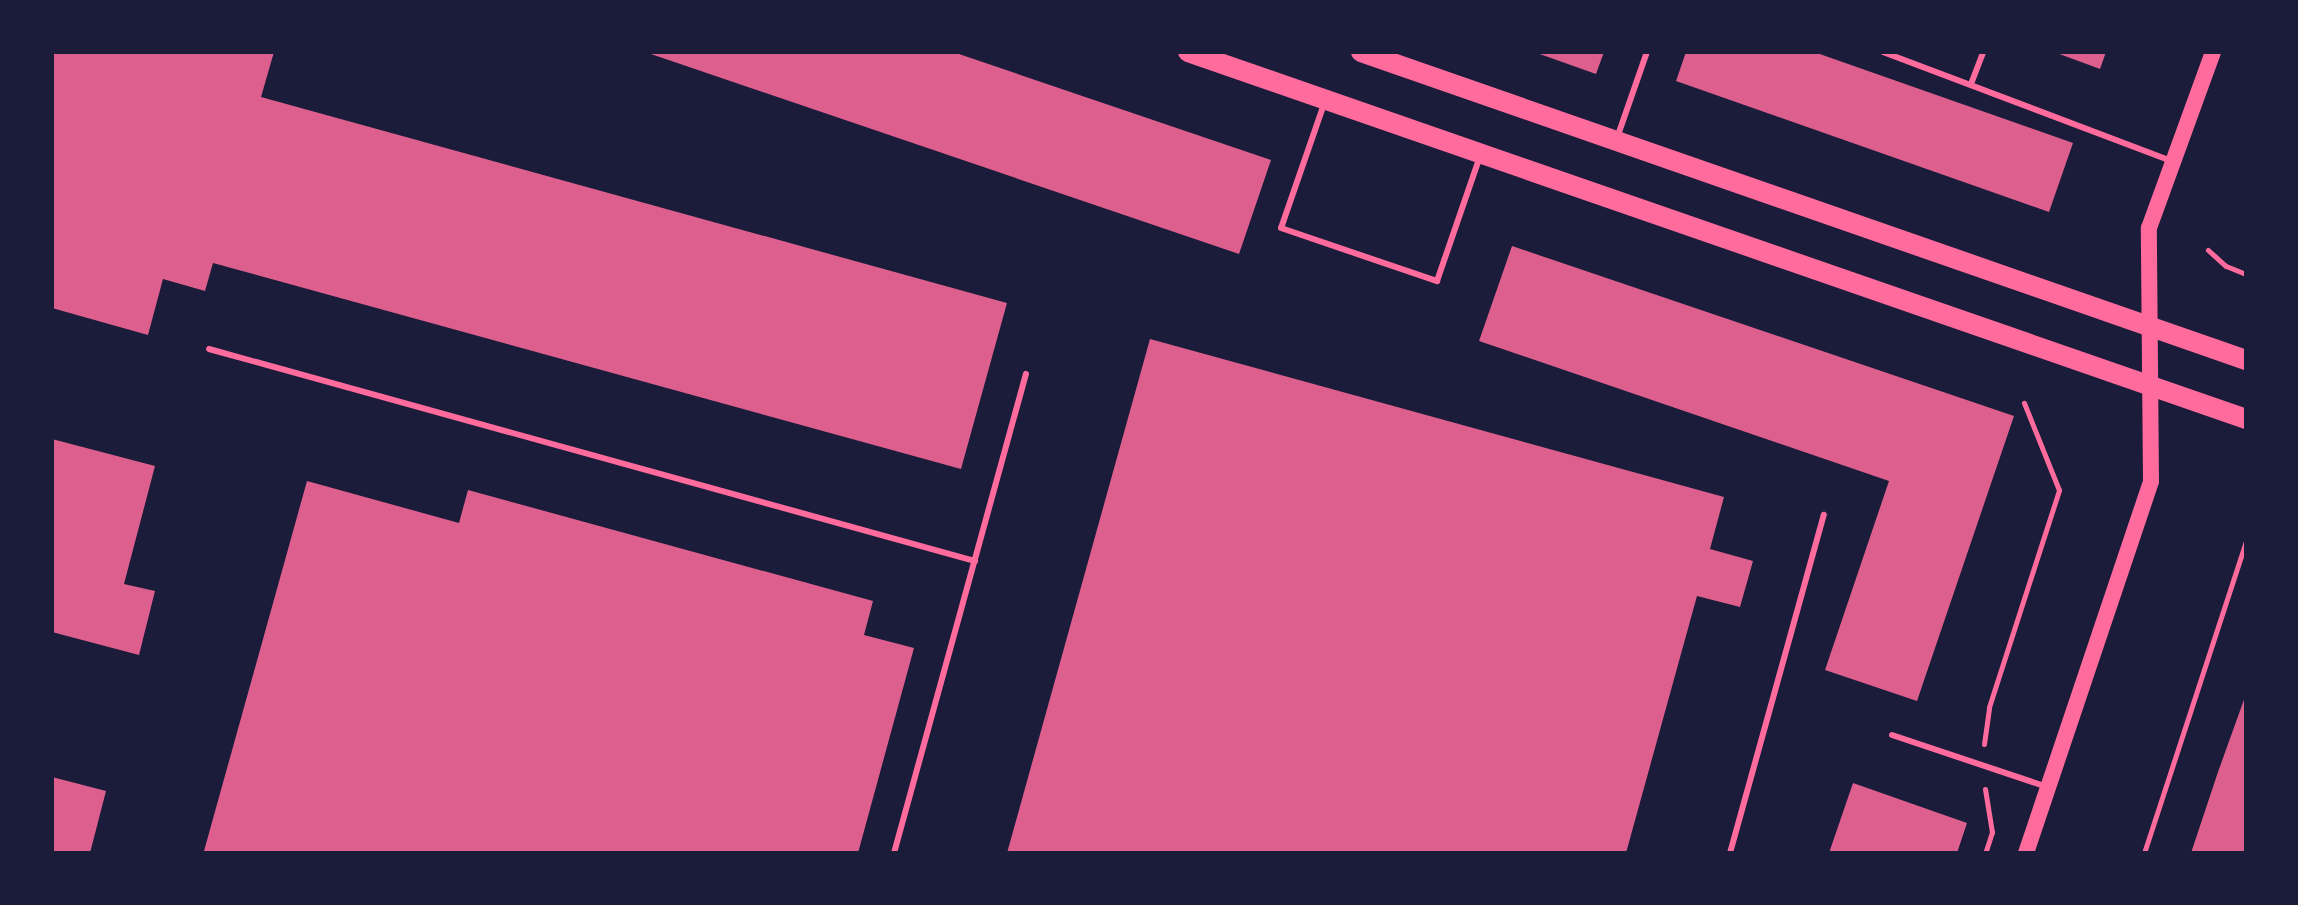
<!DOCTYPE html>
<style>
body{margin:0}
#map{position:relative;width:2298px;height:905px;overflow:hidden;background:#1b1b3a;font-family:"DM Sans",sans-serif}
div>[style]{position:absolute}
.building>*{inset:0;background:#dd5f8e}
.path>*{height:5px;margin:-2.5px;padding:0 2.5px;transform-origin:2.5px;border-radius:2.5px;background:#ff6b9d}
.service>*{height:6px;margin:-3px;padding:0 3px;transform-origin:3px;border-radius:3px;background:#ff6b9d}
.secondary>*{height:16px;margin:-8px;padding:0 8px;transform-origin:8px;border-radius:8px;background:#ff6b9d}
.primary>*{height:20px;margin:-10px;padding:0 10px;transform-origin:10px;border-radius:10px;background:#ff6b9d}
span{translate:-50% -50%;white-space:nowrap;text-align:center;line-height:1.15;-webkit-text-stroke:7px #1b1b3a;paint-order:stroke}
.frame{position:absolute;inset:0;border:54px solid #1b1b3a;pointer-events:none}
</style>
<div id="map">
<div class="building">
<div style="clip-path:polygon(52px 52px,274px 52px,261px 97px,1007px 303px,961px 469px,213px 263px,205px 291px,163px 279px,148px 335px,52px 308px)"></div>
<div style="clip-path:polygon(645px 52px,953px 52px,1271px 160px,1239px 254px)"></div>
<div style="clip-path:polygon(1534px 52px,1604px 52px,1596px 74px)"></div>
<div style="clip-path:polygon(1686px 52px,1814px 52px,2073px 143px,2049px 212px,1676px 81px)"></div>
<div style="clip-path:polygon(2054px 52px,2106px 52px,2100px 69px)"></div>
<div style="clip-path:polygon(1512px 246px,2014px 416px,1917px 701px,1825px 670px,1889px 481px,1479px 341px)"></div>
<div style="clip-path:polygon(1150px 339px,1724px 497px,1710px 549px,1753px 561px,1740px 607px,1697px 596px,1626px 853px,1007px 853px)"></div>
<div style="clip-path:polygon(52px 439px,155px 466px,124px 584px,155px 591px,139px 655px,52px 632px)"></div>
<div style="clip-path:polygon(307px 481px,459px 523px,468px 490px,873px 601px,864px 635px,914px 648px,858px 853px,204px 851px)"></div>
<div style="clip-path:polygon(2246px 694px,2246px 853px,2191px 853px,2218px 772px)"></div>
<div style="clip-path:polygon(52px 777px,106px 791px,90px 853px,52px 853px)"></div>
<div style="clip-path:polygon(1853px 783px,1967px 823px,1957px 853px,1829px 853px)"></div>
</div>
<div class="path">
<div style="left:2208px;top:250px;width:24px;rotate:42deg"></div>
<div style="left:2226px;top:266px;width:22px;rotate:22deg"></div>
<div style="left:1984px;top:744px;width:37px;rotate:-82deg"></div>
<div style="left:1989px;top:707px;width:228px;rotate:-72.1deg"></div>
<div style="left:2059px;top:490px;width:94px;rotate:-111.9deg"></div>
<div style="left:1985px;top:789px;width:44px;rotate:80.8deg"></div>
<div style="left:1992px;top:832px;width:22px;rotate:108deg"></div>
<div style="left:2144px;top:853px;width:328px;rotate:-71.9deg"></div>
</div>
<div class="service">
<div style="left:1883px;top:52px;width:309px;rotate:20.7deg"></div>
<div style="left:1971px;top:84px;width:34px;rotate:-69deg"></div>
<div style="left:1324px;top:104px;width:131px;rotate:109.1deg"></div>
<div style="left:1281px;top:228px;width:165px;rotate:18.8deg"></div>
<div style="left:1437px;top:281px;width:132px;rotate:-71deg"></div>
<div style="left:1617px;top:138px;width:91px;rotate:-70.8deg"></div>
<div style="left:209px;top:349px;width:795px;rotate:15.47deg"></div>
<div style="left:1892px;top:735px;width:163px;rotate:18.5deg"></div>
<div style="left:894px;top:853px;width:497px;rotate:-74.6deg"></div>
<div style="left:1730px;top:853px;width:351px;rotate:-74.5deg"></div>
</div>
<div class="secondary">
<div style="left:2026px;top:853px;width:392px;rotate:-71.4deg"></div>
<div style="left:2151px;top:481px;width:253px;rotate:-90.5deg"></div>
<div style="left:2149px;top:228px;width:187px;rotate:-70deg"></div>
</div>
<div class="primary">
<div style="left:1188px;top:52px;width:1120px;rotate:19.13deg"></div>
<div style="left:1361px;top:52px;width:937px;rotate:19.19deg"></div>
</div>
<div class="frame"></div>
</div>
